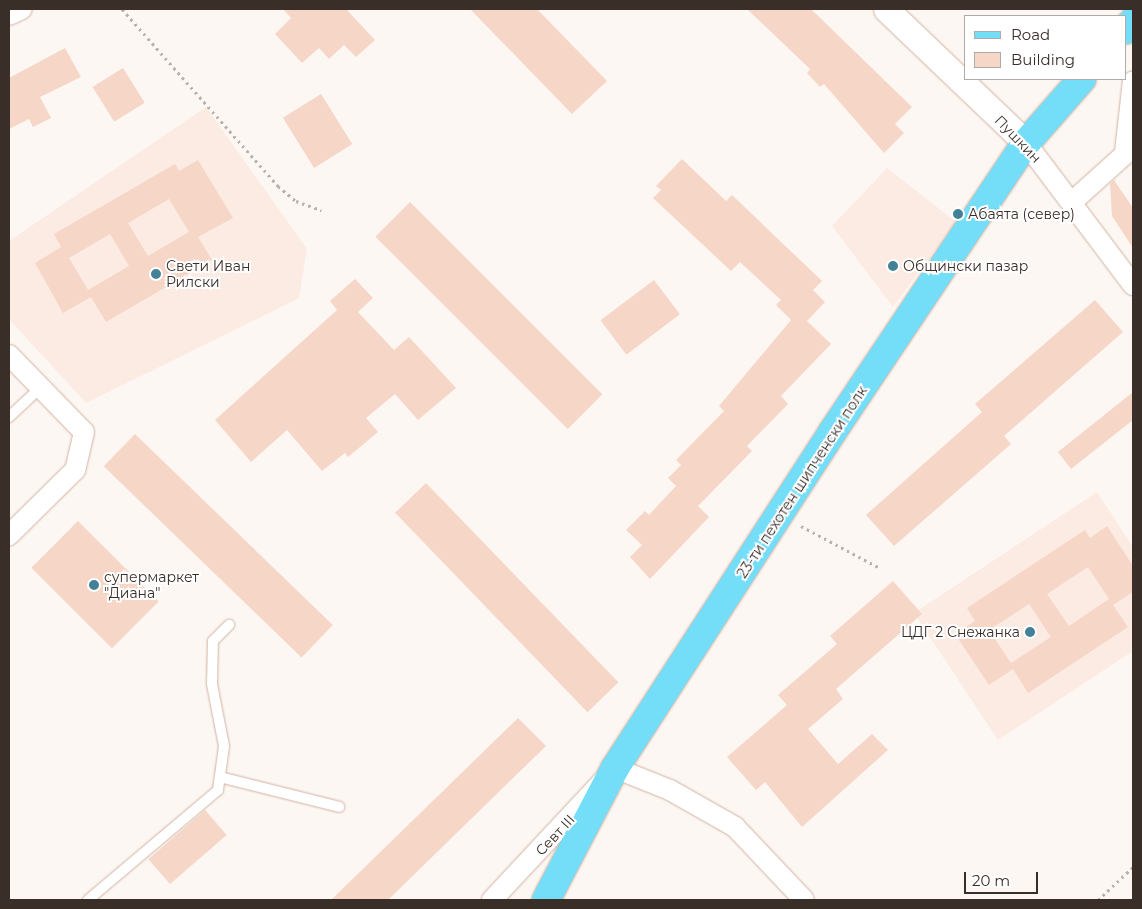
<!DOCTYPE html>
<meta charset="utf-8">
<style>
body{margin:0}
#map{position:relative;width:1142px;height:909px;overflow:hidden;background:#fdf7f3;font-family:Montserrat,sans-serif}
div>[style]{position:absolute}
.built>*{inset:0;background:#fbebe3}
.building>*{inset:0;background:#f6d6c6;transform-origin:0 0}
.path>*{height:3px;margin-top:-1.5px;transform-origin:0;background:repeating-linear-gradient(90deg,#b9b1ac 0 2.5px,transparent 0 6.5px)}
.roads{filter:drop-shadow(0 0 1px #d1b3a3) drop-shadow(0 0 1px #d1b3a3)}
.service>*{height:10px;margin:-5px;padding:0 5px;transform-origin:5px;border-radius:5px;background:#fff}
.minor>*{height:20px;margin:-10px;padding:0 10px;transform-origin:10px;border-radius:10px;background:#fff}
.tertiary>*{height:25px;margin:-12.5px;padding:0 12.5px;transform-origin:12.5px;border-radius:12.5px;background:#fff}
.primary>*{height:28px;margin:-14px;padding:0 14px;transform-origin:14px;border-radius:14px;background:#74ddf8}
.dots>*{width:14px;height:14px;translate:-50% -50%;box-sizing:border-box;border:2px solid #fff;border-radius:50%}
span{translate:-50% -50%;white-space:nowrap;text-align:center;line-height:1.15;-webkit-text-stroke:4px #fff;paint-order:stroke}
.street-label{font-size:14px;color:#3a2e28}
.poi-label{font-size:14px;color:#3a2e28}
.left{translate:0 -50%;text-align:left}
.right{translate:-100% -50%;text-align:right}
.frame{position:absolute;inset:0;border:10px solid #3a2e28;pointer-events:none}
.legend{position:absolute;left:964px;top:15px;width:162px;height:65px;box-sizing:border-box;background:#fff;border:1px solid #b0aba9;margin:0;padding:6px 9px;list-style:none;font-size:15px;color:#3a2e28}
.legend li{display:flex;align-items:center;gap:10px;height:25px}
.legend b{width:25px;border:1px solid #b0aba9}
.scale{position:absolute;left:964px;top:872px;width:74px;height:22px;box-sizing:border-box;border:2px solid #3a2e28;border-top:0;padding-left:6px;font-size:15px;line-height:18px;white-space:nowrap;color:#3a2e28;-webkit-text-stroke:4px #fff;paint-order:stroke}
</style>
<div id="map">
<div class="built">
<div style="clip-path:polygon(206px 107px,307px 249px,299px 298px,86px 403px,9px 319px,9px 241px)"></div>
<div style="clip-path:polygon(887px 168px,956px 222px,893px 307px,832px 226px)"></div>
<div style="clip-path:polygon(1097px 492px,1133px 547px,1133px 651px,998px 740px,914px 613px)"></div>
</div>
<div class="building">
<div style="clip-path:polygon(283px 9px,346px 9px,375px 40px,356px 57px,344px 45px,329px 59px,319px 48px,302px 63px,275px 34px,291px 18px)"></div>
<div style="clip-path:polygon(470px 9px,537px 9px,607px 81px,572px 114px)"></div>
<div style="clip-path:polygon(747px 9px,811px 9px,912px 107px,895px 124px,904px 133px,884px 153px,824px 84px,820px 87px,807px 73px,810px 69px)"></div>
<div style="clip-path:polygon(65px 48px,81px 77px,40px 97px,51px 118px,33px 127px,29px 119px,9px 129px,9px 78px)"></div>
<div style="left:123px;top:68px;width:41px;height:36px;rotate:58deg"></div>
<div style="left:321px;top:94px;width:59px;height:45px;rotate:58deg"></div>
<div style="clip-path:polygon(682px 159px,726px 201px,732px 195px,822px 281px,813px 290px,825px 302px,807px 321px,831px 344px,781px 396px,788px 404px,747px 446px,752px 451px,698px 506px,709px 517px,650px 579px,630px 557px,642px 545px,626px 530px,645px 511px,649px 515px,676px 486px,668px 478px,681px 465px,676px 460px,724px 411px,719px 406px,791px 320px,776px 305px,781px 300px,740px 262px,731px 271px,653px 198px,661px 190px,656px 186px)"></div>
<div style="clip-path:polygon(evenodd,198px 160px,233px 218px,198px 237px,212px 260px,106px 322px,91px 297px,63px 313px,35px 263px,61px 247px,54px 234px,175px 164px,179px 171px,198px 160px,169px 199px,189px 232px,148px 256px,128px 223px,169px 199px,198px 160px,110px 234px,129px 266px,88px 290px,69px 258px,110px 234px)"></div>
<div style="clip-path:polygon(1114px 180px,1133px 208px,1133px 248px,1112px 216px,1110px 184px)"></div>
<div style="left:410px;top:202px;width:272px;height:49px;rotate:45deg"></div>
<div style="clip-path:polygon(355px 279px,373px 298px,358px 312px,394px 350px,409px 337px,456px 388px,418px 420px,395px 394px,366px 418px,378px 432px,348px 457px,345px 453px,322px 471px,287px 430px,251px 462px,215px 420px,337px 310px,330px 301px)"></div>
<div style="left:654px;top:280px;width:43px;height:67px;rotate:53deg"></div>
<div style="clip-path:polygon(1095px 300px,1123px 332px,1004px 436px,1011px 444px,894px 546px,866px 515px,982px 412px,975px 404px)"></div>
<div style="clip-path:polygon(1133px 392px,1133px 420px,1071px 469px,1058px 452px)"></div>
<div style="left:135px;top:434px;width:275px;height:45px;rotate:44deg"></div>
<div style="left:426px;top:483px;width:277px;height:43px;rotate:46deg"></div>
<div style="left:78px;top:521px;width:114px;height:66px;rotate:45deg"></div>
<div style="clip-path:polygon(evenodd,1107px 526px,1133px 566px,1133px 592px,1113px 605px,1128px 627px,1028px 693px,1013px 669px,989px 685px,955px 634px,975px 621px,967px 608px,1085px 530px,1090px 538px,1107px 526px,1088px 567px,1109px 599px,1069px 626px,1047px 594px,1088px 567px,1107px 526px,1029px 604px,1051px 637px,1011px 663px,989px 630px,1029px 604px)"></div>
<div style="clip-path:polygon(893px 581px,922px 614px,836px 689px,843px 699px,808px 729px,838px 764px,872px 734px,888px 750px,802px 827px,765px 782px,756px 790px,727px 757px,787px 705px,778px 695px,837px 644px,830px 636px)"></div>
<div style="clip-path:polygon(518px 718px,546px 746px,388px 900px,331px 900px)"></div>
<div style="left:205px;top:810px;width:33px;height:75px;rotate:49deg"></div>
</div>
<div class="path">
<div style="left:122px;top:9px;width:236px;rotate:48.6deg"></div>
<div style="left:278px;top:186px;width:23px;rotate:40deg"></div>
<div style="left:296px;top:201px;width:27px;rotate:20deg"></div>
<div style="left:801px;top:526px;width:87px;rotate:28deg"></div>
<div style="left:1098px;top:900px;width:48px;rotate:-43.3deg"></div>
</div>
<div class="roads">
<div class="service">
<div style="left:9px;top:417px;width:42px;rotate:-43.1deg"></div>
<div style="left:220px;top:777px;width:123px;rotate:14.1deg"></div>
<div style="left:88px;top:900px;width:170px;rotate:-40.2deg"></div>
<div style="left:218px;top:790px;width:44px;rotate:-82.2deg"></div>
<div style="left:224px;top:746px;width:63px;rotate:-101deg"></div>
<div style="left:212px;top:684px;width:43px;rotate:-88.7deg"></div>
<div style="left:213px;top:641px;width:23px;rotate:-45deg"></div>
</div>
<div class="minor">
<div style="left:9px;top:15px;width:14px;rotate:-25deg"></div>
<div style="left:1026px;top:143px;width:178px;rotate:53deg"></div>
<div style="left:1125px;top:152px;width:71px;rotate:-83.6deg"></div>
<div style="left:1072px;top:202px;width:82px;rotate:-42deg"></div>
<div style="left:9px;top:355px;width:107px;rotate:45.8deg"></div>
<div style="left:84px;top:432px;width:39px;rotate:103deg"></div>
<div style="left:75px;top:470px;width:93px;rotate:135.4deg"></div>
<div style="left:492px;top:900px;width:180px;rotate:-47deg"></div>
<div style="left:615px;top:768px;width:59px;rotate:21.8deg"></div>
<div style="left:670px;top:790px;width:75px;rotate:29.6deg"></div>
<div style="left:735px;top:827px;width:100px;rotate:46.6deg"></div>
</div>
<div class="tertiary">
<div style="left:886px;top:9px;width:194px;rotate:43.7deg"></div>
</div>
<div class="primary">
<div style="left:1126px;top:30px;width:11px;rotate:-52deg"></div>
<div style="left:546px;top:900px;width:149px;rotate:-62.4deg"></div>
<div style="left:615px;top:768px;width:401px;rotate:-57.1deg"></div>
<div style="left:833px;top:431px;width:347px;rotate:-56.2deg"></div>
<div style="left:1026px;top:143px;width:85px;rotate:-48.8deg"></div>
</div>
</div>
<div class="dots">
<div style="left:958px;top:214px;background:#438196"></div>
<div style="left:893px;top:266px;background:#438196"></div>
<div style="left:156px;top:274px;background:#438196"></div>
<div style="left:94px;top:585px;background:#438196"></div>
<div style="left:1030px;top:632px;background:#438196"></div>
</div>
<div class="street-label">
<span style="left:1018px;top:139px;rotate:46deg">Пушкин</span>
<span style="left:802px;top:482px;rotate:-57deg">23-ти пехотен шипченски полк</span>
<span style="left:555px;top:835px;rotate:-47deg">Севт III</span>
</div>
<div class="poi-label">
<span class="left" style="left:968px;top:214px">Абаята (север)</span>
<span class="left" style="left:166px;top:274px">Свети Иван<br>Рилски</span>
<span class="left" style="left:903px;top:266px">Общински пазар</span>
<span class="left" style="left:104px;top:585px">супермаркет<br>"Диана"</span>
<span class="right" style="left:1020px;top:632px">ЦДГ 2 Снежанка</span>
</div>
<div class="frame"></div>
<ul class="legend">
<li><b style="height:6px;background:#74ddf8"></b>Road</li>
<li><b style="height:14px;background:#f6d6c6"></b>Building</li>
</ul>
<div class="scale">20 m</div>
</div>
